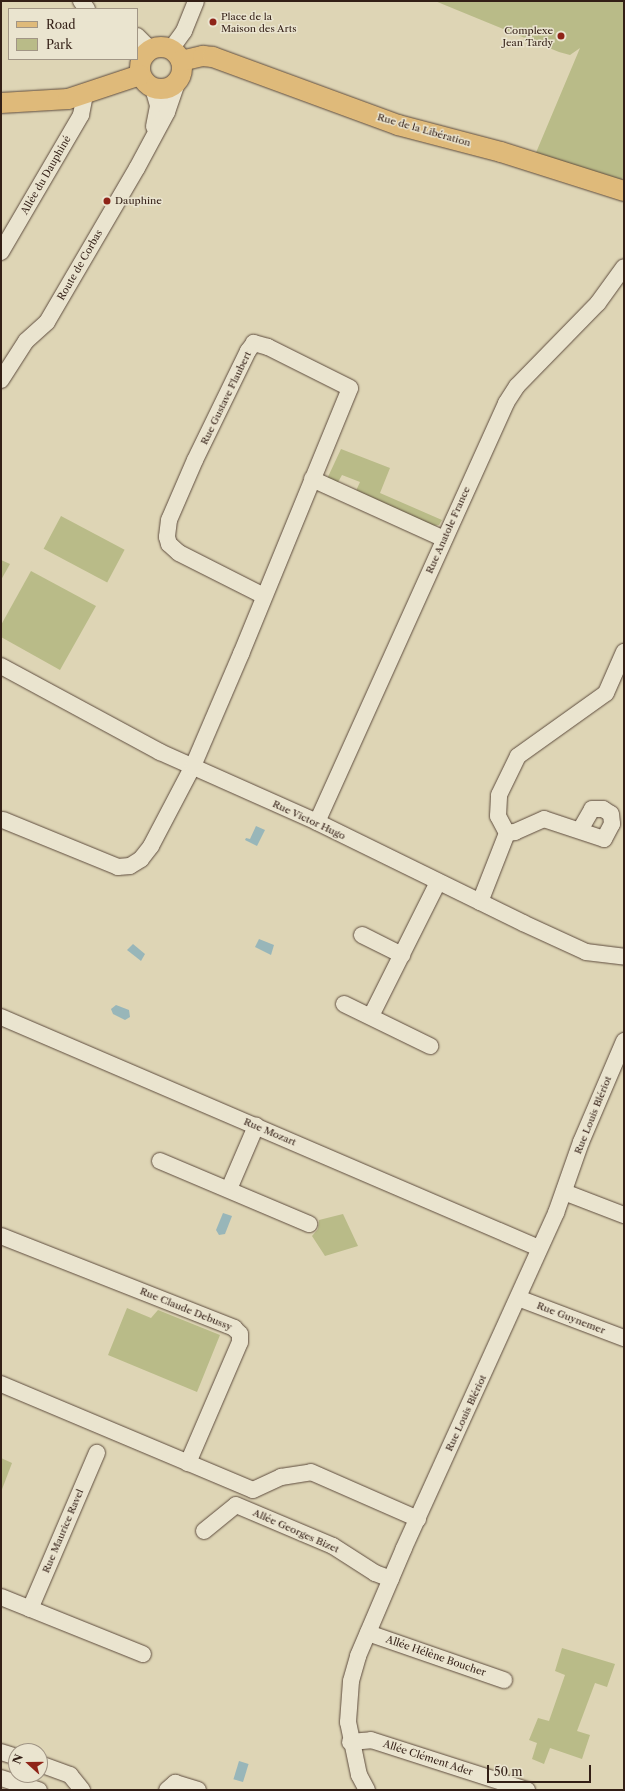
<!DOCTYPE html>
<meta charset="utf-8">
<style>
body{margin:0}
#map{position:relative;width:625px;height:1791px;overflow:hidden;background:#ded5b5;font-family:"Libre Caslon Text",serif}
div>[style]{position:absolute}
.green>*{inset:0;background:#b9bb88;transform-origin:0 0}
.water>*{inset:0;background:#98b6b9;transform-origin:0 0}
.roads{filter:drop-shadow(0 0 1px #5e4c3e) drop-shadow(0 0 1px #5e4c3e)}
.minor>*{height:16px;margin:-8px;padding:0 8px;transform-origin:8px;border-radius:8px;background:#eae4cf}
.major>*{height:20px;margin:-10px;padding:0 10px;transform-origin:10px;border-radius:10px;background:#dfba7a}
.major>.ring{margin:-10px;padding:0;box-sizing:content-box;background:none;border:20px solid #dfba7a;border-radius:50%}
.dots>*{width:11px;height:11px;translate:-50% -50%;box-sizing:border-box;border:2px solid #eae4cf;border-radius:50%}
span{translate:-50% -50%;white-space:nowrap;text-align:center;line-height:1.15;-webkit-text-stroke:3px #eae4cf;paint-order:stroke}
.poi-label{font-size:10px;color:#331f16}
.left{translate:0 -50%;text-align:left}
.right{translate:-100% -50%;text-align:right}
.street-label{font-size:10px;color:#331f16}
.frame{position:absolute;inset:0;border:2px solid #331f16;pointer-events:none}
.legend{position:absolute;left:8px;top:8px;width:130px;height:52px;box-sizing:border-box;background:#eae4cf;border:1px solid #a19585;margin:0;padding:5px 7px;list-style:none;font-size:12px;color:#331f16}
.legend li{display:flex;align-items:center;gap:8px;height:20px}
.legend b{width:20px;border:1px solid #a19585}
.north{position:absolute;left:8px;top:1743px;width:40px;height:40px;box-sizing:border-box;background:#eae4cf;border:1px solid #a19585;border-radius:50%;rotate:291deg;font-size:11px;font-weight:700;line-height:16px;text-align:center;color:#331f16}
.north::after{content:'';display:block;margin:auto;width:14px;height:18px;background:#8f2418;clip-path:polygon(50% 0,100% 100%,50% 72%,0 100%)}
.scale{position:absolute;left:487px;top:1765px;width:104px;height:18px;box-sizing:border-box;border:2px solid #331f16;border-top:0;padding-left:5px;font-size:12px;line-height:14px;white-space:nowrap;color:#331f16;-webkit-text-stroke:3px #eae4cf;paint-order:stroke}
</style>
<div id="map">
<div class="green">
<div style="clip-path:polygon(435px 1px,624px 1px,624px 174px,621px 183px,535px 155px,580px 48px,570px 55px,559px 52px)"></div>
<div style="clip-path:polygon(341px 449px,390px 468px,380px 493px,442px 520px,439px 525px,428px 527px,355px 493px,360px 482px,342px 475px,337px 484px,327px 479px)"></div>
<div style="left:61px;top:516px;width:72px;height:37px;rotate:28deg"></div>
<div style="clip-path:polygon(1px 560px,10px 564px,1px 580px)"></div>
<div style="clip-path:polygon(31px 571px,96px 606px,60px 670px,1px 637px,1px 625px)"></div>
<div style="clip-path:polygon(343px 1214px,358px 1246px,325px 1256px,312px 1236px,318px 1229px,319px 1220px)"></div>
<div style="clip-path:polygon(127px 1308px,151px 1318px,158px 1310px,220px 1335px,197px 1392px,108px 1355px)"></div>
<div style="clip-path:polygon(1px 1458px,12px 1463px,1px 1492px)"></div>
<div style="clip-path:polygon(562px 1648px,615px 1664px,607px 1687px,595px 1683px,577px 1731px,590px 1735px,582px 1759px,550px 1748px,544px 1764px,532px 1759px,537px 1743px,529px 1740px,538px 1718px,549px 1721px,565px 1675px,555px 1671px)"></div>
</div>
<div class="water">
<div style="clip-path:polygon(256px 826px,265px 830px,257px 846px,245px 840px,246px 838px,250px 839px)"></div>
<div style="clip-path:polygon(259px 939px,274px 945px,271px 955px,255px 947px)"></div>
<div style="clip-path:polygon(133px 944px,145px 954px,141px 961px,127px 950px)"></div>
<div style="clip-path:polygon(116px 1005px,129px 1010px,130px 1017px,125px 1020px,113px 1014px,111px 1009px)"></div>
<div style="clip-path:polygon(223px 1213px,232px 1216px,225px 1234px,219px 1235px,216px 1230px)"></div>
<div style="left:239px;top:1761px;width:10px;height:19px;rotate:17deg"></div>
</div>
<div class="roads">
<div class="minor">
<div style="left:81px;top:1px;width:10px;rotate:53deg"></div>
<div style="left:137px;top:36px;width:18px;rotate:45deg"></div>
<div style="left:171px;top:49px;width:22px;rotate:-54deg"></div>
<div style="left:184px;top:31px;width:32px;rotate:-68deg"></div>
<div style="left:153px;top:88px;width:19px;rotate:74deg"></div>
<div style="left:158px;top:106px;width:21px;rotate:101deg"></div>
<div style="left:1px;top:252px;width:159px;rotate:-59.7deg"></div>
<div style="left:81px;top:115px;width:20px;rotate:-79deg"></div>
<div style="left:1px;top:380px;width:46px;rotate:-57.3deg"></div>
<div style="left:26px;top:341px;width:28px;rotate:-42deg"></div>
<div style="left:47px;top:322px;width:178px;rotate:-59.7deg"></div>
<div style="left:137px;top:168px;width:64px;rotate:-61.8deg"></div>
<div style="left:167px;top:112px;width:36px;rotate:-71deg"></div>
<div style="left:312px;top:479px;width:145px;rotate:24.4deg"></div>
<div style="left:1px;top:666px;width:181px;rotate:28.4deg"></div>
<div style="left:160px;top:752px;width:172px;rotate:24deg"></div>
<div style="left:317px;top:822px;width:229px;rotate:26.1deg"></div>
<div style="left:523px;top:923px;width:69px;rotate:24.7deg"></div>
<div style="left:586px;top:952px;width:38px;rotate:7deg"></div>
<div style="left:3px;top:820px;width:124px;rotate:22.2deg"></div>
<div style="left:118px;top:867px;width:12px;rotate:-5deg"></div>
<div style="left:130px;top:866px;width:13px;rotate:-32deg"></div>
<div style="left:141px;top:859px;width:16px;rotate:-52deg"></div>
<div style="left:151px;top:846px;width:90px;rotate:-62.3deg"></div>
<div style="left:193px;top:766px;width:122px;rotate:-66.8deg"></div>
<div style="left:241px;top:654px;width:287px;rotate:-67.7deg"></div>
<div style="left:350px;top:388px;width:92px;rotate:-153.4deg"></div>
<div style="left:268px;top:347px;width:15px;rotate:-164deg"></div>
<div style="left:254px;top:343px;width:10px;rotate:127deg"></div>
<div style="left:248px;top:351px;width:121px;rotate:115.9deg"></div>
<div style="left:195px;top:460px;width:65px;rotate:113.4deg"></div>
<div style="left:169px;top:520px;width:17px;rotate:97deg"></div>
<div style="left:167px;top:537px;width:7px;rotate:74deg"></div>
<div style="left:169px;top:544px;width:13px;rotate:42deg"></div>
<div style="left:179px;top:553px;width:95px;rotate:26.8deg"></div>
<div style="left:317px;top:822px;width:460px;rotate:-65.7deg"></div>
<div style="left:506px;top:403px;width:20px;rotate:-57deg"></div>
<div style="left:517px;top:386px;width:116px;rotate:-45.7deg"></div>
<div style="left:598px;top:303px;width:44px;rotate:-54.2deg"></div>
<div style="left:580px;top:830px;width:24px;rotate:-60deg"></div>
<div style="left:592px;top:809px;width:11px"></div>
<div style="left:603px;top:809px;width:9px;rotate:32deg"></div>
<div style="left:611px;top:814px;width:10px;rotate:84deg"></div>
<div style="left:612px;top:824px;width:17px;rotate:118deg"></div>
<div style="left:604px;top:839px;width:63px;rotate:-161.6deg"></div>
<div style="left:544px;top:819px;width:32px;rotate:156deg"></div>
<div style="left:515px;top:832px;width:8px;rotate:173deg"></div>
<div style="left:507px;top:833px;width:19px;rotate:-118deg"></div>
<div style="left:498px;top:816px;width:21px;rotate:-87deg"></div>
<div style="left:499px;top:795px;width:43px;rotate:-64deg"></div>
<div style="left:518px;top:756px;width:108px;rotate:-35.6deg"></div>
<div style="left:606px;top:693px;width:45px;rotate:-66.3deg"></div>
<div style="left:480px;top:902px;width:74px;rotate:-68.6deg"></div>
<div style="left:362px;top:935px;width:45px;rotate:26.6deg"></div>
<div style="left:344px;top:1004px;width:96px;rotate:26deg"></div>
<div style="left:371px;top:1016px;width:150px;rotate:-63.4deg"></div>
<div style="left:1px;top:1017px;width:585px;rotate:23.24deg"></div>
<div style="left:160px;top:1161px;width:162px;rotate:22.9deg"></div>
<div style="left:229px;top:1189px;width:69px;rotate:-66.8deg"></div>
<div style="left:564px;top:1192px;width:64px;rotate:21deg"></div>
<div style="left:1px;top:1236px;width:251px;rotate:21.5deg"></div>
<div style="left:234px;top:1328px;width:8px;rotate:45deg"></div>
<div style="left:240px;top:1334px;width:8px;rotate:90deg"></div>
<div style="left:240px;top:1342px;width:132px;rotate:113.3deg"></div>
<div style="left:518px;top:1298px;width:113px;rotate:20.7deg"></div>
<div style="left:1px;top:1384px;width:273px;rotate:22.8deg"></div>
<div style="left:253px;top:1490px;width:31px;rotate:-25deg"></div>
<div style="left:281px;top:1477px;width:30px;rotate:-9deg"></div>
<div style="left:311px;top:1472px;width:117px;rotate:23.7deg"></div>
<div style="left:204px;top:1531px;width:41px;rotate:-39.1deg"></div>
<div style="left:236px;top:1505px;width:105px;rotate:22.9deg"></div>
<div style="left:333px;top:1546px;width:50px;rotate:32.7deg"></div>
<div style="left:375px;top:1573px;width:17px;rotate:21deg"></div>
<div style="left:1px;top:1597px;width:153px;rotate:21.9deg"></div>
<div style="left:30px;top:1609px;width:170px;rotate:-66.8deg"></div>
<div style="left:368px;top:1633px;width:144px;rotate:19.1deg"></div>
<div style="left:350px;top:1742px;width:21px;rotate:-5deg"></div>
<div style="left:371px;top:1740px;width:164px;rotate:17.8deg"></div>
<div style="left:1px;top:1752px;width:16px;rotate:18deg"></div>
<div style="left:40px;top:1764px;width:32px;rotate:20deg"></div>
<div style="left:70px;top:1775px;width:19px;rotate:51deg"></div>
<div style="left:1px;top:1778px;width:40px;rotate:18deg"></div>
<div style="left:167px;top:1790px;width:11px;rotate:-41deg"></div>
<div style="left:175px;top:1783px;width:24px;rotate:17deg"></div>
<div style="left:367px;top:1790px;width:17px;rotate:-118deg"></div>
<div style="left:359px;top:1775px;width:54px;rotate:-101.7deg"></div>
<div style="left:348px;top:1722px;width:41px;rotate:-85.8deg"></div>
<div style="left:351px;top:1681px;width:26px;rotate:-74deg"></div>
<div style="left:358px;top:1656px;width:117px;rotate:-66.9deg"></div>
<div style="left:404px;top:1548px;width:368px;rotate:-65.6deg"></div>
<div style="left:556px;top:1213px;width:75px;rotate:-70.6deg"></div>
<div style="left:581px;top:1142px;width:110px;rotate:-66.9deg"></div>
</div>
<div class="major">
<div class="ring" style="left:140px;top:47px;width:22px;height:22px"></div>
<div style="left:181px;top:61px;width:23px;rotate:-13deg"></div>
<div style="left:203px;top:56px;width:10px;rotate:6deg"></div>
<div style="left:213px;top:57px;width:197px;rotate:20.2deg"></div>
<div style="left:398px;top:125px;width:106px;rotate:14.7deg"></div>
<div style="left:501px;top:152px;width:129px;rotate:17.6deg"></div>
<div style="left:1px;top:103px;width:67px;rotate:-3.4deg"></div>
<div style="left:68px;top:99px;width:76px;rotate:-18.4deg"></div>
</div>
</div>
<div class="dots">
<div style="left:213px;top:22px;background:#8f2418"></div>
<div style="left:561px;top:36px;background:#8f2418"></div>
<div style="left:107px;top:201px;background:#8f2418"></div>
</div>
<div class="poi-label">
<span class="left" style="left:221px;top:22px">Place de la<br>Maison des Arts</span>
<span class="right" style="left:553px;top:36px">Complexe<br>Jean Tardy</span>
<span class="left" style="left:115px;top:201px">Dauphine</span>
</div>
<div class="street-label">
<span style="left:424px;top:130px;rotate:16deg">Rue de la Libération</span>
<span style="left:46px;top:175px;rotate:-60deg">Allée du Dauphiné</span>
<span style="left:80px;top:265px;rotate:-60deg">Route de Corbas</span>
<span style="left:226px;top:398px;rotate:-64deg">Rue Gustave Flaubert</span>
<span style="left:448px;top:530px;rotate:-66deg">Rue Anatole France</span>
<span style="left:309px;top:820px;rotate:25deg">Rue Victor Hugo</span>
<span style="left:593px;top:1115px;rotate:-68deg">Rue Louis Blériot</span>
<span style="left:270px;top:1132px;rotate:23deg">Rue Mozart</span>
<span style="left:186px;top:1309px;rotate:22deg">Rue Claude Debussy</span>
<span style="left:571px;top:1318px;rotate:21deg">Rue Guynemer</span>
<span style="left:466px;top:1413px;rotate:-65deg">Rue Louis Blériot</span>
<span style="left:63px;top:1531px;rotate:-67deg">Rue Maurice Ravel</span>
<span style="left:296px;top:1531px;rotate:24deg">Allée Georges Bizet</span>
<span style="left:436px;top:1656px;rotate:19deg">Allée Hélène Boucher</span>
<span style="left:428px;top:1758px;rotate:18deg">Allée Clément Ader</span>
</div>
<div class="frame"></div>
<ul class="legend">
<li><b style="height:5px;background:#dfba7a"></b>Road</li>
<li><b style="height:11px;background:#b9bb88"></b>Park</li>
</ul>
<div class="north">N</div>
<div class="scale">50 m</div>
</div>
